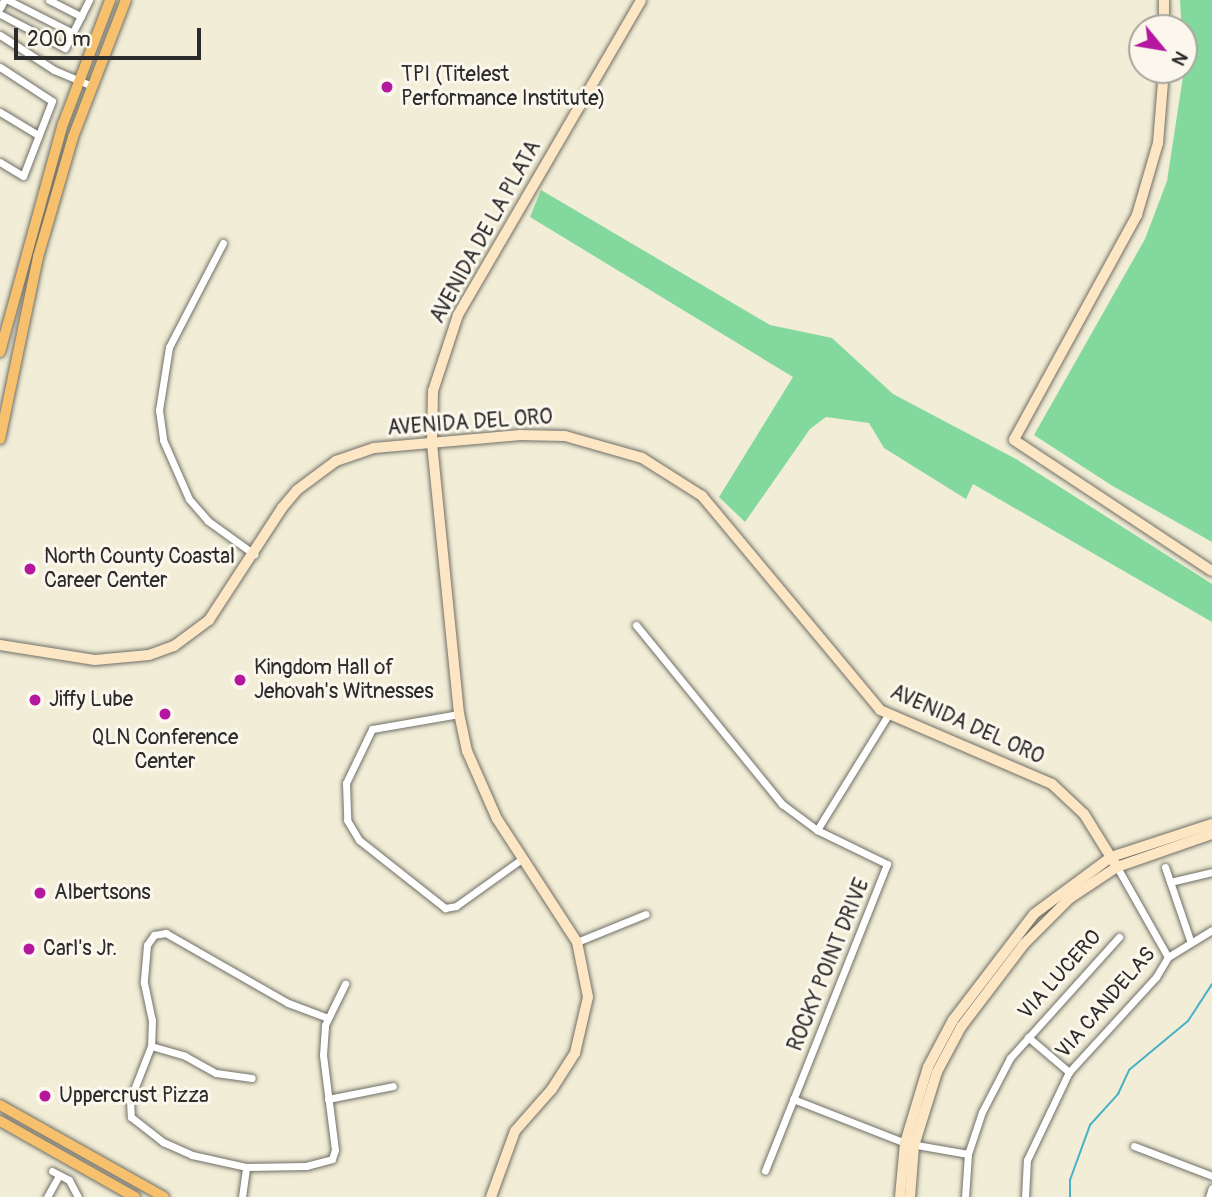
<!DOCTYPE html>
<style>
body{margin:0}
#map{position:relative;width:1212px;height:1197px;overflow:hidden;background:#f1edd6;font-family:Pangolin,sans-serif}
div>[style]{position:absolute}
.green>*{inset:0;background:#83d99d}
.stream>*{height:2px;margin:-1px;padding:0 1px;transform-origin:1px;border-radius:1px;background:#48b1c7}
.roads{filter:drop-shadow(0 0 2px #706f67) drop-shadow(0 0 2px #706f67)}
.street>*{height:7px;margin:-3.5px;padding:0 3.5px;transform-origin:3.5px;border-radius:3.5px;background:#fff}
.secondary>*{height:10px;margin:-5px;padding:0 5px;transform-origin:5px;border-radius:5px;background:#fce6c4}
.primary>*{height:10px;margin:-5px;padding:0 5px;transform-origin:5px;border-radius:5px;background:#f7c06c}
.dots>*{width:19px;height:19px;translate:-50% -50%;box-sizing:border-box;border:4px solid #fbf7ec;border-radius:50%}
span{translate:-50% -50%;white-space:nowrap;text-align:center;line-height:1.15;-webkit-text-stroke:6px #fbf7ec;paint-order:stroke}
.poi-label{font-size:21px;color:#2b2b2b}
.left{translate:0 -50%;text-align:left}
.street-label{font-size:21px;color:#2b2b2b}
.north{position:absolute;left:1128px;top:14px;width:70px;height:70px;box-sizing:border-box;background:#fbf7ec;border:2px solid #a8a59f;border-radius:50%;rotate:120deg;font-size:19px;font-weight:700;line-height:28px;text-align:center;color:#2b2b2b}
.north::after{content:'';display:block;margin:auto;width:24px;height:32px;background:#b5179e;clip-path:polygon(50% 0,100% 100%,50% 72%,0 100%)}
.scale{position:absolute;left:14px;top:28px;width:187px;height:32px;box-sizing:border-box;border:4px solid #2b2b2b;border-top:0;padding-left:9px;font-size:21px;line-height:24px;white-space:nowrap;color:#2b2b2b;-webkit-text-stroke:5px #fbf7ec;paint-order:stroke}
</style>
<div id="map">
<div class="green">
<div style="clip-path:polygon(1180px 0,1212px 0,1212px 542px,1111px 485px,1034px 435px,1145px 239px,1167px 181px,1184px 70px)"></div>
<div style="clip-path:polygon(541px 190px,770px 325px,832px 338px,893px 394px,1016px 459px,1212px 584px,1212px 622px,973px 484px,966px 499px,884px 448px,869px 423px,826px 417px,810px 429px,745px 522px,719px 497px,793px 377px,530px 217px)"></div>
</div>
<div class="stream">
<div style="left:1070px;top:1197px;width:17px;rotate:-90deg"></div>
<div style="left:1070px;top:1180px;width:59px;rotate:-70deg"></div>
<div style="left:1090px;top:1125px;width:42px;rotate:-47.9deg"></div>
<div style="left:1118px;top:1094px;width:26px;rotate:-65deg"></div>
<div style="left:1129px;top:1070px;width:77px;rotate:-39.7deg"></div>
<div style="left:1188px;top:1021px;width:44px;rotate:-57deg"></div>
</div>
<div class="roads">
<div class="street">
<div style="left:8px;top:0;width:73px;rotate:26.9deg"></div>
<div style="left:49px;top:0;width:36px;rotate:27deg"></div>
<div style="left:0;top:8px;width:9px;rotate:-63deg"></div>
<div style="left:0;top:14px;width:73px;rotate:27.6deg"></div>
<div style="left:65px;top:48px;width:54px;rotate:-63.4deg"></div>
<div style="left:0;top:35px;width:64px;rotate:32.9deg"></div>
<div style="left:54px;top:70px;width:41px;rotate:22.8deg"></div>
<div style="left:0;top:67px;width:62px;rotate:33.2deg"></div>
<div style="left:52px;top:101px;width:80px;rotate:111.1deg"></div>
<div style="left:23px;top:176px;width:27px;rotate:-149deg"></div>
<div style="left:0;top:112px;width:44px;rotate:31.2deg"></div>
<div style="left:223px;top:243px;width:117px;rotate:117.4deg"></div>
<div style="left:169px;top:347px;width:64px;rotate:99deg"></div>
<div style="left:159px;top:410px;width:30px;rotate:82deg"></div>
<div style="left:163px;top:440px;width:64px;rotate:66.2deg"></div>
<div style="left:189px;top:499px;width:29px;rotate:49deg"></div>
<div style="left:208px;top:521px;width:57px;rotate:35.7deg"></div>
<div style="left:636px;top:625px;width:231px;rotate:50.8deg"></div>
<div style="left:782px;top:804px;width:44px;rotate:36.6deg"></div>
<div style="left:817px;top:830px;width:78px;rotate:25.9deg"></div>
<div style="left:887px;top:864px;width:330px;rotate:111.7deg"></div>
<div style="left:459px;top:714px;width:88px;rotate:170.2deg"></div>
<div style="left:372px;top:729px;width:60px;rotate:115.7deg"></div>
<div style="left:346px;top:783px;width:37px;rotate:88deg"></div>
<div style="left:347px;top:820px;width:23px;rotate:59deg"></div>
<div style="left:359px;top:840px;width:110px;rotate:38.3deg"></div>
<div style="left:445px;top:908px;width:11px;rotate:-10deg"></div>
<div style="left:456px;top:906px;width:82px;rotate:-35.6deg"></div>
<div style="left:817px;top:830px;width:135px;rotate:-58.3deg"></div>
<div style="left:1117px;top:867px;width:103px;rotate:60.5deg"></div>
<div style="left:1165px;top:867px;width:77px;rotate:71.1deg"></div>
<div style="left:1170px;top:882px;width:43px;rotate:-13.4deg"></div>
<div style="left:577px;top:942px;width:74px;rotate:-22.1deg"></div>
<div style="left:328px;top:1018px;width:43px;rotate:-159.4deg"></div>
<div style="left:288px;top:1003px;width:141px;rotate:-150.2deg"></div>
<div style="left:166px;top:933px;width:12px;rotate:171deg"></div>
<div style="left:154px;top:935px;width:12px;rotate:125deg"></div>
<div style="left:147px;top:945px;width:38px;rotate:95deg"></div>
<div style="left:144px;top:983px;width:38px;rotate:78deg"></div>
<div style="left:152px;top:1020px;width:26px;rotate:92deg"></div>
<div style="left:151px;top:1046px;width:58px;rotate:111.3deg"></div>
<div style="left:130px;top:1100px;width:17px;rotate:87deg"></div>
<div style="left:131px;top:1117px;width:41px;rotate:38deg"></div>
<div style="left:163px;top:1142px;width:32px;rotate:24deg"></div>
<div style="left:192px;top:1155px;width:55px;rotate:12.5deg"></div>
<div style="left:246px;top:1167px;width:60px;rotate:-1deg"></div>
<div style="left:306px;top:1166px;width:27px;rotate:-15deg"></div>
<div style="left:332px;top:1159px;width:9px;rotate:-72deg"></div>
<div style="left:335px;top:1150px;width:96px;rotate:-97.2deg"></div>
<div style="left:323px;top:1055px;width:30px;rotate:-86deg"></div>
<div style="left:325px;top:1025px;width:46px;rotate:-64deg"></div>
<div style="left:1028px;top:1037px;width:54px;rotate:40.5deg"></div>
<div style="left:151px;top:1046px;width:35px;rotate:16deg"></div>
<div style="left:185px;top:1056px;width:35px;rotate:29deg"></div>
<div style="left:216px;top:1073px;width:36px;rotate:8deg"></div>
<div style="left:328px;top:1099px;width:66px;rotate:-11.3deg"></div>
<div style="left:793px;top:1099px;width:120px;rotate:21.4deg"></div>
<div style="left:905px;top:1143px;width:64px;rotate:9.9deg"></div>
<div style="left:1134px;top:1146px;width:84px;rotate:21deg"></div>
<div style="left:52px;top:1171px;width:19px;rotate:28deg"></div>
<div style="left:69px;top:1180px;width:19px;rotate:62deg"></div>
<div style="left:47px;top:1197px;width:25px;rotate:-61deg"></div>
<div style="left:242px;top:1197px;width:30px;rotate:-82deg"></div>
<div style="left:965px;top:1197px;width:43px;rotate:-86deg"></div>
<div style="left:968px;top:1154px;width:44px;rotate:-71.6deg"></div>
<div style="left:982px;top:1112px;width:61px;rotate:-62.6deg"></div>
<div style="left:1010px;top:1058px;width:163px;rotate:-48deg"></div>
<div style="left:1025px;top:1197px;width:37px;rotate:-87deg"></div>
<div style="left:1027px;top:1160px;width:98px;rotate:-64.5deg"></div>
<div style="left:1069px;top:1072px;width:129px;rotate:-47.5deg"></div>
<div style="left:1156px;top:977px;width:23px;rotate:-59deg"></div>
<div style="left:1168px;top:957px;width:52px;rotate:-31.5deg"></div>
<div style="left:1209px;top:1197px;width:9px;rotate:-72deg"></div>
</div>
<div class="secondary">
<div style="left:1164px;top:28px;width:28px;rotate:-90deg"></div>
<div style="left:1164px;top:70px;width:73px;rotate:94.7deg"></div>
<div style="left:1158px;top:143px;width:75px;rotate:106.3deg"></div>
<div style="left:1137px;top:215px;width:256px;rotate:118.7deg"></div>
<div style="left:1014px;top:440px;width:237px;rotate:33.5deg"></div>
<div style="left:0;top:645px;width:96px;rotate:9deg"></div>
<div style="left:95px;top:660px;width:54px;rotate:-5.3deg"></div>
<div style="left:149px;top:655px;width:27px;rotate:-20deg"></div>
<div style="left:174px;top:646px;width:44px;rotate:-36.6deg"></div>
<div style="left:209px;top:620px;width:134px;rotate:-56.9deg"></div>
<div style="left:282px;top:508px;width:23px;rotate:-50deg"></div>
<div style="left:297px;top:490px;width:49px;rotate:-36.6deg"></div>
<div style="left:336px;top:461px;width:40px;rotate:-18.9deg"></div>
<div style="left:374px;top:448px;width:147px;rotate:-5.1deg"></div>
<div style="left:520px;top:435px;width:45px;rotate:1.3deg"></div>
<div style="left:565px;top:436px;width:80px;rotate:15.9deg"></div>
<div style="left:642px;top:458px;width:71px;rotate:32.3deg"></div>
<div style="left:702px;top:496px;width:278px;rotate:50.2deg"></div>
<div style="left:880px;top:710px;width:187px;rotate:23.3deg"></div>
<div style="left:1052px;top:784px;width:44px;rotate:43.2deg"></div>
<div style="left:1084px;top:814px;width:62px;rotate:58.1deg"></div>
<div style="left:491px;top:1197px;width:70px;rotate:-70deg"></div>
<div style="left:515px;top:1131px;width:56px;rotate:-48.6deg"></div>
<div style="left:552px;top:1089px;width:43px;rotate:-57.4deg"></div>
<div style="left:575px;top:1053px;width:57px;rotate:-76.9deg"></div>
<div style="left:588px;top:997px;width:56px;rotate:-101.3deg"></div>
<div style="left:577px;top:942px;width:147px;rotate:-123deg"></div>
<div style="left:497px;top:819px;width:74px;rotate:-113.8deg"></div>
<div style="left:467px;top:751px;width:38px;rotate:-102deg"></div>
<div style="left:459px;top:714px;width:272px;rotate:-95.7deg"></div>
<div style="left:432px;top:443px;width:52px;rotate:-88.9deg"></div>
<div style="left:433px;top:391px;width:80px;rotate:-71.8deg"></div>
<div style="left:458px;top:315px;width:364px;rotate:-59.8deg"></div>
<div style="left:900px;top:1197px;width:54px;rotate:-84.7deg"></div>
<div style="left:905px;top:1143px;width:79px;rotate:-73.2deg"></div>
<div style="left:928px;top:1067px;width:53px;rotate:-62deg"></div>
<div style="left:953px;top:1020px;width:133px;rotate:-52.6deg"></div>
<div style="left:1034px;top:914px;width:96px;rotate:-36.5deg"></div>
<div style="left:1111px;top:857px;width:106px;rotate:-18.1deg"></div>
<div style="left:910px;top:1197px;width:51px;rotate:-85.5deg"></div>
<div style="left:914px;top:1146px;width:77px;rotate:-72.7deg"></div>
<div style="left:937px;top:1072px;width:51px;rotate:-61.9deg"></div>
<div style="left:961px;top:1027px;width:104px;rotate:-52.8deg"></div>
<div style="left:1024px;top:944px;width:65px;rotate:-45deg"></div>
<div style="left:1070px;top:898px;width:56px;rotate:-33.4deg"></div>
<div style="left:1117px;top:867px;width:101px;rotate:-19.2deg"></div>
</div>
<div class="primary">
<div style="left:0;top:352px;width:237px;rotate:-74.6deg"></div>
<div style="left:63px;top:124px;width:133px;rotate:-69.2deg"></div>
<div style="left:0;top:439px;width:186px;rotate:-78.2deg"></div>
<div style="left:38px;top:257px;width:125px;rotate:-73.7deg"></div>
<div style="left:73px;top:137px;width:147px;rotate:-68.9deg"></div>
<div style="left:0;top:1105px;width:188px;rotate:29.3deg"></div>
<div style="left:0;top:1121px;width:155px;rotate:29.4deg"></div>
</div>
</div>
<div class="dots">
<div style="left:387px;top:87px;background:#b5179e"></div>
<div style="left:30px;top:569px;background:#b5179e"></div>
<div style="left:240px;top:680px;background:#b5179e"></div>
<div style="left:35px;top:700px;background:#b5179e"></div>
<div style="left:165px;top:714px;background:#b5179e"></div>
<div style="left:40px;top:893px;background:#b5179e"></div>
<div style="left:29px;top:949px;background:#b5179e"></div>
<div style="left:45px;top:1096px;background:#b5179e"></div>
</div>
<div class="poi-label">
<span class="left" style="left:401px;top:87px">TPI (Titelest<br>Performance Institute)</span>
<span class="left" style="left:44px;top:569px">North County Coastal<br>Career Center</span>
<span class="left" style="left:254px;top:680px">Kingdom Hall of<br>Jehovah's Witnesses</span>
<span class="left" style="left:49px;top:700px">Jiffy Lube</span>
<span style="left:165px;top:750px">QLN Conference<br>Center</span>
<span class="left" style="left:54px;top:893px">Albertsons</span>
<span class="left" style="left:43px;top:949px">Carl's Jr.</span>
<span class="left" style="left:59px;top:1096px">Uppercrust Pizza</span>
</div>
<div class="street-label">
<span style="left:486px;top:232px;rotate:-61deg">AVENIDA DE LA PLATA</span>
<span style="left:470px;top:423px;rotate:-4deg">AVENIDA DEL ORO</span>
<span style="left:967px;top:725px;rotate:24deg">AVENIDA DEL ORO</span>
<span style="left:829px;top:965px;rotate:-68deg">ROCKY POINT DRIVE</span>
<span style="left:1060px;top:975px;rotate:-48deg">VIA LUCERO</span>
<span style="left:1106px;top:1003px;rotate:-49deg">VIA CANDELAS</span>
</div>
<div class="north">N</div>
<div class="scale">200 m</div>
</div>
